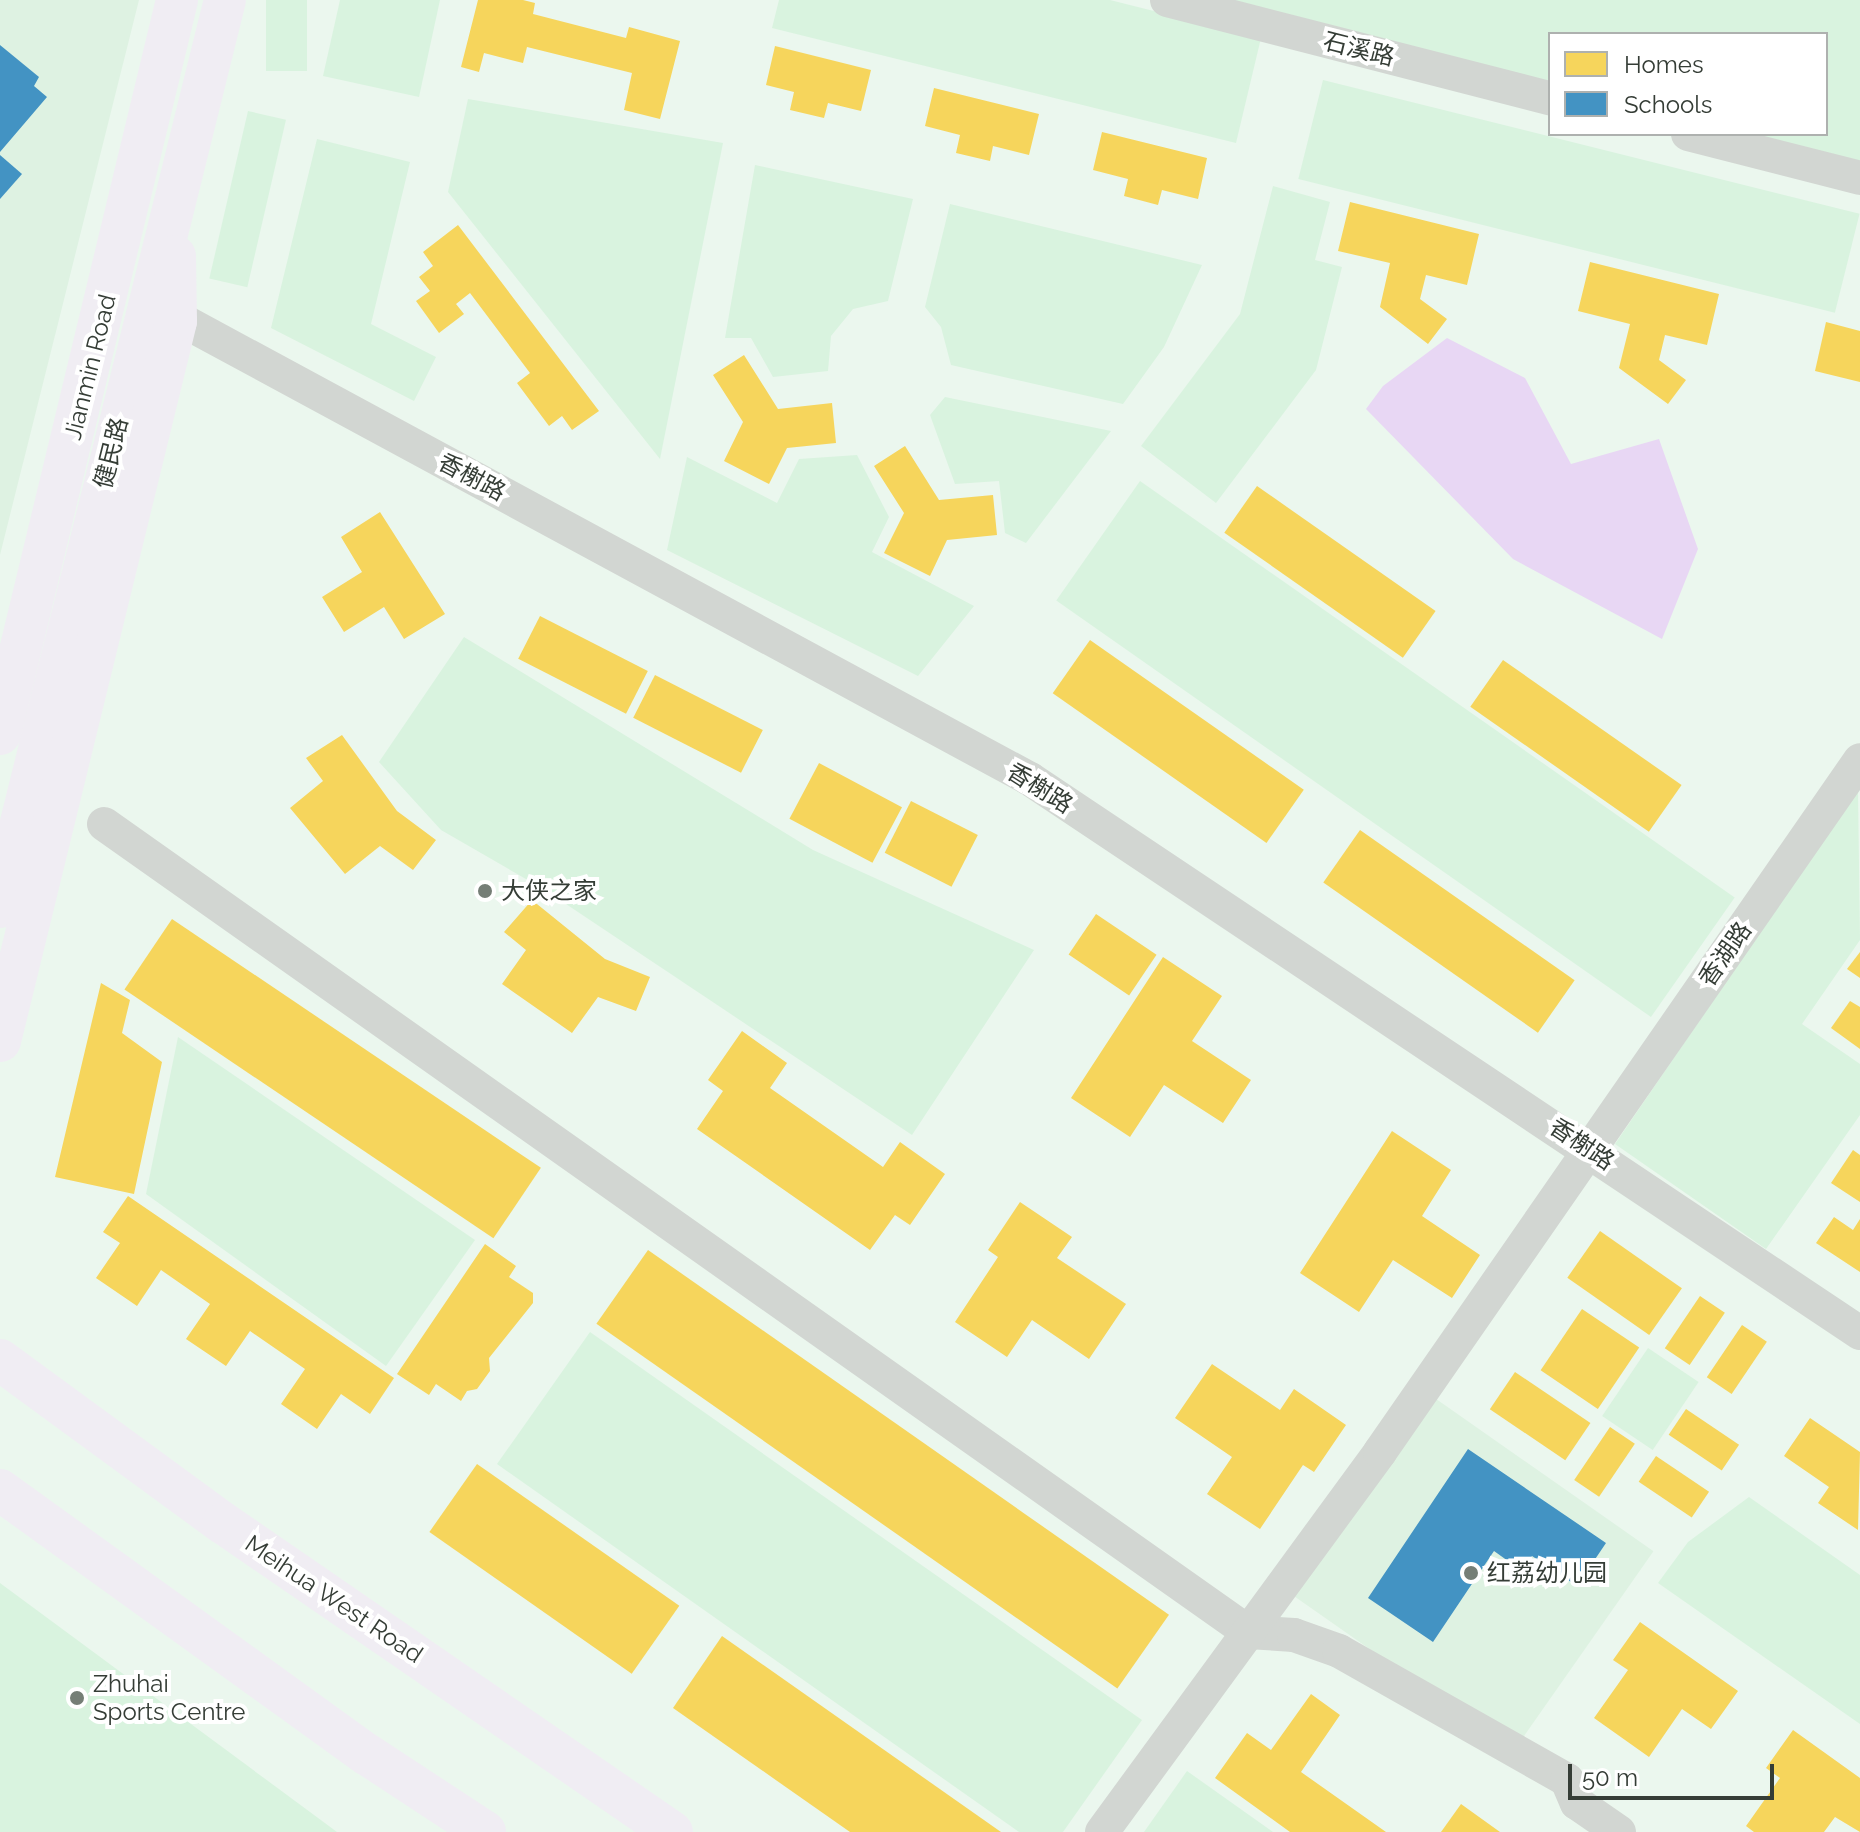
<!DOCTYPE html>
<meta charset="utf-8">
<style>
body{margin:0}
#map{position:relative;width:1860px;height:1832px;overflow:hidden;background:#ebf7ee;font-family:Raleway,"Noto Sans SC",sans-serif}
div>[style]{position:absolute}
.built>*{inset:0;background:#def2e2;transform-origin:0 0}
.green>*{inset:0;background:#d9f3df;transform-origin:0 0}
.water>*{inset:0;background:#e8d7f4}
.homes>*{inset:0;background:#f6d55c;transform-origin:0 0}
.schools>*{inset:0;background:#4393c3}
.minor>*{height:34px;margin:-17px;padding:0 17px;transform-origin:17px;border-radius:17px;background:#d2d6d2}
.major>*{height:42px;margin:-21px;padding:0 21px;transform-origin:21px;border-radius:21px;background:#f0edf3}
.dots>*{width:22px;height:22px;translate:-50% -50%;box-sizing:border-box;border:4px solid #fff;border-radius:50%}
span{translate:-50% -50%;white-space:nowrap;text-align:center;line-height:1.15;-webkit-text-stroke:8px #fff;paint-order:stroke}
.street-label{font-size:24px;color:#353d36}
.poi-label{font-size:24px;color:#353d36}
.left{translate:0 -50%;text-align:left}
.legend{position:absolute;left:1548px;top:32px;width:280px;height:104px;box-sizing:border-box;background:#fff;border:2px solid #aeb1af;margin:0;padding:10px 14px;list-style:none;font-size:24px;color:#353d36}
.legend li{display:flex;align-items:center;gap:16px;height:40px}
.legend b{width:40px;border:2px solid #aeb1af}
.scale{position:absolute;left:1568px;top:1764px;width:206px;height:36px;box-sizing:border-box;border:4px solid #353d36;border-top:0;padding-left:10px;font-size:24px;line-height:28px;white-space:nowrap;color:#353d36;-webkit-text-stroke:6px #fff;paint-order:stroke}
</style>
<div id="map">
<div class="built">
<div style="clip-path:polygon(0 0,139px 0,0 555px)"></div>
<div style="left:1429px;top:1394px;width:274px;height:243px;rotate:35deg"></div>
</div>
<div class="green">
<div style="left:266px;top:0;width:41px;height:71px"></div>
<div style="clip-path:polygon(340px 0,440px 0,419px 97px,323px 76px)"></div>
<div style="clip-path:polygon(779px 0,1110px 0,1261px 38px,1236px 143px,772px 28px)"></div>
<div style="clip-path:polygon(1171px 0,1860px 0,1860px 178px,1690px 134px,1826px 134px,1826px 34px,1550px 34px,1550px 98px)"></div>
<div style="left:1323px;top:80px;width:553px;height:102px;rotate:14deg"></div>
<div style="clip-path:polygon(468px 99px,723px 143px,660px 459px,448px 192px)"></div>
<div style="left:248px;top:111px;width:39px;height:172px;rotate:13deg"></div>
<div style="clip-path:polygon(317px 139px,410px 162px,371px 324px,436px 357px,414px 401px,271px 328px)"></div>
<div style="clip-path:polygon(755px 165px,913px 199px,888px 301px,853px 309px,831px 336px,828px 371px,773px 377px,751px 338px,725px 338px)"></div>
<div style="clip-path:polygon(1273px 186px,1330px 202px,1315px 260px,1342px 267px,1316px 370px,1216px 503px,1141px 446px,1240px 314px)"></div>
<div style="clip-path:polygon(950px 204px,1202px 265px,1164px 347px,1123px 404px,951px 365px,941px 327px,925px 307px)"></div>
<div style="clip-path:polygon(945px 397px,1111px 431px,1026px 543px,1005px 533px,999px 481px,955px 484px,930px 415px)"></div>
<div style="clip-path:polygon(857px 455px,889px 517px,872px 552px,974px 606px,918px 676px,667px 550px,687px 457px,777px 503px,799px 459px)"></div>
<div style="left:1140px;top:481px;width:726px;height:146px;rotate:35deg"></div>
<div style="clip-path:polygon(464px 637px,813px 850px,1034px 950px,912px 1135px,545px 890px,441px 830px,379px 762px)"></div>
<div style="clip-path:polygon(1858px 789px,1860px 940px,1802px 1024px,1860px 1064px,1860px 1115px,1766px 1249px,1615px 1144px)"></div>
<div style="clip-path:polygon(178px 1037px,475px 1240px,386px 1366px,146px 1194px)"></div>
<div style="clip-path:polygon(590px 1332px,1142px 1720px,1063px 1832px,1019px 1832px,497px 1464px)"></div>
<div style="left:1648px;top:1348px;width:61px;height:82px;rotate:34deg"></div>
<div style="clip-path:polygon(1749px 1497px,1860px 1575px,1860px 1724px,1658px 1583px,1688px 1542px)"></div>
<div style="clip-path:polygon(0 1583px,310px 1812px,337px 1832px,0 1832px)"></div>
<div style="clip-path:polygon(1187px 1771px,1273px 1832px,1144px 1832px)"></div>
</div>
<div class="water">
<div style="clip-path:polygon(1447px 338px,1525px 378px,1571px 464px,1659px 439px,1698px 549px,1662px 639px,1513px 559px,1366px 409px,1383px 386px)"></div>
</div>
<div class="homes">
<div style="clip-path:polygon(478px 0,523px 0,535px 3px,533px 14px,626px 38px,629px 27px,680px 41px,660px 119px,624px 110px,632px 73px,527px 47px,523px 63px,484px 53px,479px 72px,461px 67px)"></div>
<div style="clip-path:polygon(775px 46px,871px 70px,861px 111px,828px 103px,824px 118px,790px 110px,794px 92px,766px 85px)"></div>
<div style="clip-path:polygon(934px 88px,1039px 114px,1029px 155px,993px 146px,990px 161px,956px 153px,960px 135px,925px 126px)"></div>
<div style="clip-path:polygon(1102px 132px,1207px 158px,1198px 199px,1162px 190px,1158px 205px,1124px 196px,1128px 179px,1093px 170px)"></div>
<div style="clip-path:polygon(1350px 202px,1479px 234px,1467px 285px,1426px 275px,1420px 299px,1447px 319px,1428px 344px,1380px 307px,1390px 263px,1338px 251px)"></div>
<div style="clip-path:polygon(458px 225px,599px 411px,572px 430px,562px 416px,549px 426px,517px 383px,530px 373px,470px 293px,456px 304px,464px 314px,439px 333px,416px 301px,430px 291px,419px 277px,433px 266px,423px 252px)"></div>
<div style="clip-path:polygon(1590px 262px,1719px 294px,1707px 345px,1665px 335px,1659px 360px,1686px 380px,1668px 404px,1619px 368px,1630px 324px,1578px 311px)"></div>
<div style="clip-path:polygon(1826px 322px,1860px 331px,1860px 382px,1815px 371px)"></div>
<div style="clip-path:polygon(744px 355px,778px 409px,832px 403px,836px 443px,787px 448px,769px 484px,724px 461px,743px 422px,713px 375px)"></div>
<div style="clip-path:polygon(905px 446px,939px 500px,993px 495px,997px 535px,947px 540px,930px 576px,884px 553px,904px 513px,874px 466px)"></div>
<div style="left:1257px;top:486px;width:218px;height:57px;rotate:35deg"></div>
<div style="clip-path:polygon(380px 512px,445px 614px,404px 639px,384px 607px,344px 632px,322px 597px,362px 572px,341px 537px)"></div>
<div style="left:540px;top:616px;width:121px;height:48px;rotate:27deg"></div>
<div style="left:1090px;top:640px;width:261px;height:65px;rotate:35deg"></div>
<div style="left:1503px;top:660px;width:218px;height:57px;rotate:35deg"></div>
<div style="left:655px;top:675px;width:121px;height:48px;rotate:27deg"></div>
<div style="clip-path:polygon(342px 735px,397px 811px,436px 840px,413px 870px,380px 846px,345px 874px,290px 808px,323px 781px,306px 758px)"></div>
<div style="left:819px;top:763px;width:94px;height:63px;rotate:28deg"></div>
<div style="left:911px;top:801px;width:75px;height:58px;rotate:27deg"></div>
<div style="left:1360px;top:830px;width:262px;height:64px;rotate:35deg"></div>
<div style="clip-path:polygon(532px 900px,605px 959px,650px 977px,636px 1011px,598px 997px,572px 1033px,502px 984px,526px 950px,504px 932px)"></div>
<div style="left:1096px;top:914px;width:73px;height:49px;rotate:34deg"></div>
<div style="left:172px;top:919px;width:445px;height:85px;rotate:34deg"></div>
<div style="clip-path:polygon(1860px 952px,1860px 978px,1847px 969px)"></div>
<div style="clip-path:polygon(1163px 957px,1222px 996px,1192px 1041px,1251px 1080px,1223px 1123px,1164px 1085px,1130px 1137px,1071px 1098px)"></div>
<div style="clip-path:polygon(101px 983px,130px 1000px,122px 1033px,162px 1062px,134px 1194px,55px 1177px)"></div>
<div style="clip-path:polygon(1850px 1001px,1860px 1007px,1860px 1049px,1831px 1028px)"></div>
<div style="clip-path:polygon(742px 1031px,787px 1063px,770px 1088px,883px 1167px,900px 1142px,945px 1174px,910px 1225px,895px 1215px,870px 1250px,697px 1129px,723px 1091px,708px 1080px)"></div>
<div style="clip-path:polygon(1392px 1131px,1451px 1170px,1422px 1216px,1480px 1255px,1452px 1298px,1393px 1260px,1359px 1312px,1300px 1273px)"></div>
<div style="clip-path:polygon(1853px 1150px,1860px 1155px,1860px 1202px,1831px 1183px)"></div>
<div style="clip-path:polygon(128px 1196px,394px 1378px,370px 1414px,341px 1394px,317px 1429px,281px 1404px,305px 1369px,250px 1331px,226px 1366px,186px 1339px,210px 1304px,161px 1270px,137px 1306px,96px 1278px,120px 1243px,103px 1232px)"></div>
<div style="clip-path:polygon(1020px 1202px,1072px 1237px,1057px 1258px,1126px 1304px,1089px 1359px,1032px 1320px,1007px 1357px,955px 1322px,998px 1257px,988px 1250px)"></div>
<div style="clip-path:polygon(1834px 1217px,1853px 1230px,1860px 1219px,1860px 1272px,1816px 1243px)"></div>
<div style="left:1600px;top:1231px;width:100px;height:57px;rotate:35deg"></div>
<div style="clip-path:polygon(485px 1244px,516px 1266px,509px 1277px,533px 1293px,533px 1303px,489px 1358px,490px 1371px,477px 1389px,467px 1391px,461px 1401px,436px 1384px,429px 1395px,397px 1374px)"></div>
<div style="left:648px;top:1250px;width:636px;height:90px;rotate:35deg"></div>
<div style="left:1700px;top:1296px;width:30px;height:63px;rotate:34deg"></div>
<div style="left:1582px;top:1309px;width:69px;height:74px;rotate:34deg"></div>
<div style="left:1742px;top:1325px;width:30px;height:63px;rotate:34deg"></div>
<div style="clip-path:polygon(1212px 1364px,1280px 1410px,1294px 1389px,1346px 1425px,1314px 1472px,1303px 1465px,1260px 1529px,1207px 1494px,1232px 1457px,1175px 1418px)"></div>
<div style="left:1515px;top:1372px;width:91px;height:45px;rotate:34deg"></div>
<div style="left:1686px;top:1409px;width:64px;height:31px;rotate:34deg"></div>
<div style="clip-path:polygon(1810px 1418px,1860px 1452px,1858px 1530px,1818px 1503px,1829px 1487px,1784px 1456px)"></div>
<div style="left:1610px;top:1427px;width:30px;height:64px;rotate:34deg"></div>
<div style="left:1656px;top:1456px;width:64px;height:31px;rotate:34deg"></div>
<div style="left:477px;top:1464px;width:247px;height:83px;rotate:35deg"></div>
<div style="clip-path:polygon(1640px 1622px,1738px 1691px,1711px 1729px,1682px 1709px,1649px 1757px,1594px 1718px,1628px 1670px,1613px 1660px)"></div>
<div style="clip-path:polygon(722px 1636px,1001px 1832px,850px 1832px,673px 1708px)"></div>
<div style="clip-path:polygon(1311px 1694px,1340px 1715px,1301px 1772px,1386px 1832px,1290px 1832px,1215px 1778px,1247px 1733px,1271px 1750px)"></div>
<div style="clip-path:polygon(1793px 1730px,1860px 1778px,1860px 1832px,1835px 1817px,1824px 1832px,1754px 1832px,1746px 1826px,1780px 1778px,1766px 1768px)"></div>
<div style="clip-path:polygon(1461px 1804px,1500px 1832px,1441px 1832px)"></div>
</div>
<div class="schools">
<div style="clip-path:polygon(0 45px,39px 77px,34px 86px,47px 97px,0 152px)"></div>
<div style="clip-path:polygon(0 155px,22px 174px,0 199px)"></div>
<div style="clip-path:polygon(1468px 1449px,1606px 1543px,1577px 1586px,1532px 1556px,1522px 1571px,1494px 1551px,1433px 1642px,1368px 1598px)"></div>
</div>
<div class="minor">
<div style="left:1167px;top:0;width:395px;rotate:14.4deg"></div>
<div style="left:1688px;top:134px;width:178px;rotate:14.3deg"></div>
<div style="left:176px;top:317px;width:971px;rotate:28.41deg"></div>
<div style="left:1030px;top:779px;width:998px;rotate:33.72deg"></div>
<div style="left:104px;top:824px;width:1401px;rotate:35.23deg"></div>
<div style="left:1248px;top:1632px;width:46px;rotate:3.7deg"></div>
<div style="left:1294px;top:1635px;width:48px;rotate:19.6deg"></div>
<div style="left:1339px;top:1651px;width:262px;rotate:29.5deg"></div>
<div style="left:1567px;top:1780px;width:25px;rotate:67deg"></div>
<div style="left:1577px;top:1803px;width:51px;rotate:34.6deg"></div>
<div style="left:1102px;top:1832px;width:471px;rotate:-53.8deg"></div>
<div style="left:1380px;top:1452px;width:842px;rotate:-55.25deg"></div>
</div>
<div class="major">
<div style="left:0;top:734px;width:755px;rotate:-76.44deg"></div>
<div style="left:0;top:907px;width:934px;rotate:-76.07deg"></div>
<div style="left:0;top:1041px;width:741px;rotate:-76.26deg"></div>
<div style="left:176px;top:321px;width:65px;rotate:-90.9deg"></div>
<div style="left:0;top:1360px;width:276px;rotate:36.2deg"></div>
<div style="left:223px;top:1523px;width:545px;rotate:34.54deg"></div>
<div style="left:0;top:1490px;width:453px;rotate:35.8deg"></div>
<div style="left:368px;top:1755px;width:140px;rotate:33.3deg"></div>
</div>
<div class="dots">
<div style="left:485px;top:891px;background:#757e76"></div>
<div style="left:1471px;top:1573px;background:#757e76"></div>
<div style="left:77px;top:1698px;background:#757e76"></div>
</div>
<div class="street-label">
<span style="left:1359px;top:49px;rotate:14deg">石溪路</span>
<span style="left:90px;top:367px;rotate:-76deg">Jianmin Road</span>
<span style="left:111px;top:453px;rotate:-76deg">健民路</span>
<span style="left:472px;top:477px;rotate:28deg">香榭路</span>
<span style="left:1040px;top:788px;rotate:32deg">香榭路</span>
<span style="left:1725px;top:954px;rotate:-55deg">香湖路</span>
<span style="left:1582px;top:1144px;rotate:34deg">香榭路</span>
<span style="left:334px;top:1599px;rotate:34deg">Meihua West Road</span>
</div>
<div class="poi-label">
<span class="left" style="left:501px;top:891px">大侠之家</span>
<span class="left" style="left:1487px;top:1573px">红荔幼儿园</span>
<span class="left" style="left:93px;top:1698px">Zhuhai<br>Sports Centre</span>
</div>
<ul class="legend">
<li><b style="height:22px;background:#f6d55c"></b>Homes</li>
<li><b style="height:22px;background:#4393c3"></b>Schools</li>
</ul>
<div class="scale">50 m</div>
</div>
